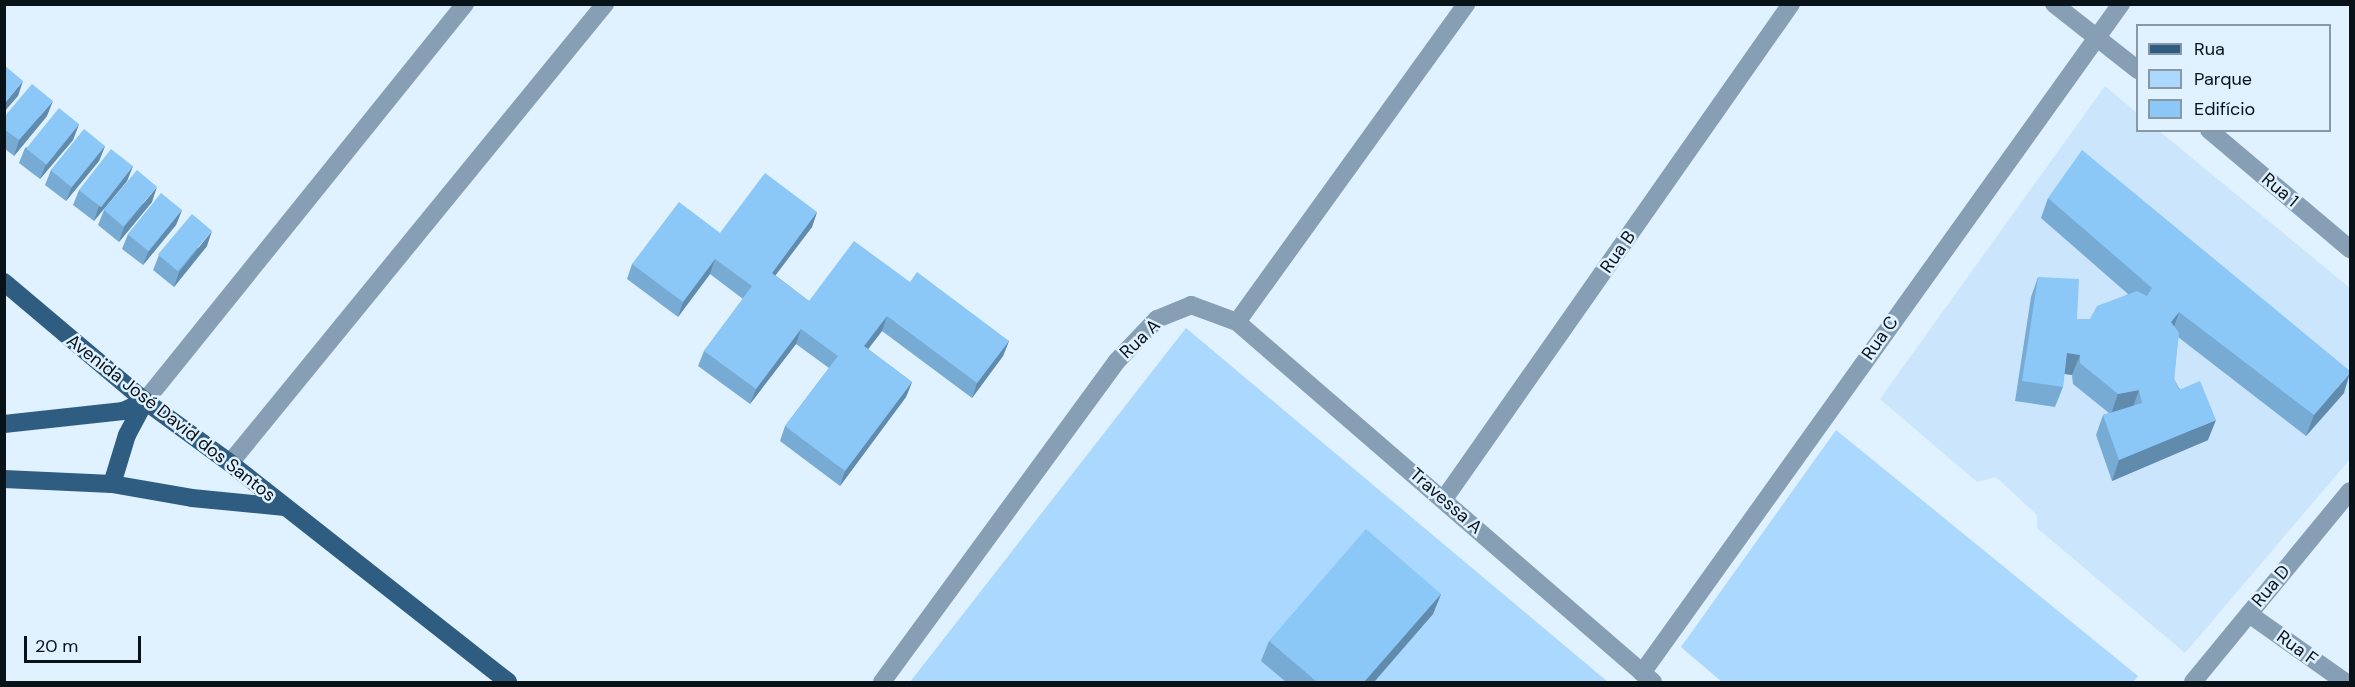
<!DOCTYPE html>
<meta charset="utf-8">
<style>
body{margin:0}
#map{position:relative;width:2355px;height:687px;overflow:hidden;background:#e0f1ff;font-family:"DM Sans",sans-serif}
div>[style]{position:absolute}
.built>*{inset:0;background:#cbe5fc}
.green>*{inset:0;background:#abd8fe}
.minor>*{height:18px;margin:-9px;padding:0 9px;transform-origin:9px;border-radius:9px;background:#879fb4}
.major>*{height:18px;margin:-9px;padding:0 9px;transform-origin:9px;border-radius:9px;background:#2e5d81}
.wall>*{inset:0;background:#78abd4}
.shaded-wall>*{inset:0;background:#618bad}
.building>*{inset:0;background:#8bc7f7;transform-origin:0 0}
span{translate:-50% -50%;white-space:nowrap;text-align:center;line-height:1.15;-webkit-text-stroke:5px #e0f1ff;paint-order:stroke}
.street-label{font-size:18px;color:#081219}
.frame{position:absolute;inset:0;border:6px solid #081219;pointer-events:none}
.legend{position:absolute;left:2136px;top:24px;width:195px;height:108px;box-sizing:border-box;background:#e0f1ff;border:2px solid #8a98a3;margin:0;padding:8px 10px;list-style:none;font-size:18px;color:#081219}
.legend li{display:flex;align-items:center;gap:12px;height:30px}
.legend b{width:30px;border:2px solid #8a98a3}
.scale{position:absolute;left:24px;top:636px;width:117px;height:27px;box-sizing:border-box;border:3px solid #081219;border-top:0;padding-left:8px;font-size:18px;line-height:21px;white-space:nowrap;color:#081219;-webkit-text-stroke:4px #e0f1ff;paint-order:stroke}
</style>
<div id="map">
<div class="built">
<div style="clip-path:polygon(2105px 86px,2137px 113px,2138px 130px,2159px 131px,2350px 288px,2350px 459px,2185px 653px,2037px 528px,2037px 515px,1996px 477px,1977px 482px,1880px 399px)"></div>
</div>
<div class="green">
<div style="clip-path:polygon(1186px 328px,1608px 682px,910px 682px)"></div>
<div style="clip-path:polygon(1836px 430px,2138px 676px,2133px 682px,1722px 682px,1681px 647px)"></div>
</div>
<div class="minor">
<div style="left:2054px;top:4px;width:107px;rotate:38.2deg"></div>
<div style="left:2209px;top:130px;width:185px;rotate:40.2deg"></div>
<div style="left:1237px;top:322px;width:550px;rotate:40.87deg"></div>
<div style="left:145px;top:401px;width:510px;rotate:-51.13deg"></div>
<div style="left:230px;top:463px;width:593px;rotate:-50.75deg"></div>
<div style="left:1444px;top:499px;width:605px;rotate:-54.97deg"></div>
<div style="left:2249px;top:614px;width:118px;rotate:35.3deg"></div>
<div style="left:1642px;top:673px;width:823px;rotate:-54.4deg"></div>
<div style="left:882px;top:682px;width:398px;rotate:-53.8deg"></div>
<div style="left:1117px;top:361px;width:58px;rotate:-46.4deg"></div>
<div style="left:1157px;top:319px;width:37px;rotate:-22deg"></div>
<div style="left:1191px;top:305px;width:49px;rotate:20.3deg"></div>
<div style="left:1237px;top:322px;width:392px;rotate:-54.2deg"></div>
<div style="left:2193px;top:682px;width:247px;rotate:-50.6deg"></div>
</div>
<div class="major">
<div style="left:4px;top:282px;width:185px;rotate:40.2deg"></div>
<div style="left:145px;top:401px;width:105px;rotate:36.1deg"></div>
<div style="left:230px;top:463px;width:354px;rotate:38.2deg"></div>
<div style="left:4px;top:424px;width:120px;rotate:-6.2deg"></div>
<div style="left:123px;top:411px;width:24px;rotate:-24deg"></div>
<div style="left:4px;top:479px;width:108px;rotate:2.7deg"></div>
<div style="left:112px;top:484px;width:81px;rotate:9.9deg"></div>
<div style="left:192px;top:498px;width:91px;rotate:5.6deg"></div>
<div style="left:112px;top:484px;width:51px;rotate:-73deg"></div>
<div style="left:127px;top:435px;width:38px;rotate:-62deg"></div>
</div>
<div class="wall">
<div style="clip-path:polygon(47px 116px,14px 156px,4px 148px,4px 117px)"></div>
<div style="clip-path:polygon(79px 124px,73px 140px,40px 179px,19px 163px,25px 148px)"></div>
<div style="clip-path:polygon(105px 146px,99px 161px,66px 201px,45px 185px,51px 170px)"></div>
<div style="clip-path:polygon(133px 166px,127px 181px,94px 221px,73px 205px,79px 190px)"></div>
<div style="clip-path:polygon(2048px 198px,2344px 393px,2306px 436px,2178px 337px,2174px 379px,2208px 440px,2112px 481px,2096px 435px,2103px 415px,2109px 413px,2073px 384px,2072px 375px,2064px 374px,2063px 387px,2055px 407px,2015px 401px,2031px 297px,2038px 277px,2077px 319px,2090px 319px,2128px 294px,2041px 218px)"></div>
<div style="clip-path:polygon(152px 202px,119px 242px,98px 225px,104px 210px)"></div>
<div style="clip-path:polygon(182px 210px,176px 225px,143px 265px,122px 249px,128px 234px)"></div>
<div style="clip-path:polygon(817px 212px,812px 227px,775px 275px,809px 301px,910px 282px,1009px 341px,1003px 356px,972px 398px,882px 331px,868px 349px,912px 382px,906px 397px,840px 486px,780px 441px,785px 426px,829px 368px,796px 344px,750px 404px,698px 366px,704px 351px,743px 299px,710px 274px,678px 317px,627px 279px,632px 264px,720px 233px)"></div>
<div style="clip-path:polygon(207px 246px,174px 287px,153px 270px,159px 255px)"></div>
<div style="clip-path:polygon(1441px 594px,1433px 614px,1374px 682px,1286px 682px,1261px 661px,1269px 641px)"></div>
</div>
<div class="shaded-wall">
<div style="clip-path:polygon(23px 81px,18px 96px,4px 112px,4px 104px)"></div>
<div style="clip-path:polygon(53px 101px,47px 116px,14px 156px,19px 140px)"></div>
<div style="clip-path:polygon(79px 124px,73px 140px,40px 179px,46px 164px)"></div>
<div style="clip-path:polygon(105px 146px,99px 161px,66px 201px,72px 186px)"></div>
<div style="clip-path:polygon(133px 166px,127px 181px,94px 221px,99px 206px)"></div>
<div style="clip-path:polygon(157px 187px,152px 202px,119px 242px,124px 227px)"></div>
<div style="clip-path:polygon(182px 210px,176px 225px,143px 265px,149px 250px)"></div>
<div style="clip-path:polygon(817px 212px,812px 227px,766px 288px,772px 273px)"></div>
<div style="clip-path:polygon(212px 231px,207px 246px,174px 287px,179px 272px)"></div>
<div style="clip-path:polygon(715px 259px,710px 274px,678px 317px,683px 302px)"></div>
<div style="clip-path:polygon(2179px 312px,2172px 333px,2171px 322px)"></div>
<div style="clip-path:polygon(887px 316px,882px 331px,859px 361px,864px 346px)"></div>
<div style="clip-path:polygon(801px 329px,796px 344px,750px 404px,756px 389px)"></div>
<div style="clip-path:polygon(1009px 341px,1003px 356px,972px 398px,977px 383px)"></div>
<div style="clip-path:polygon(2067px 353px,2080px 355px,2072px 375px,2060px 373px)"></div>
<div style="clip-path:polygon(2350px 373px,2344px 393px,2306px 436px,2314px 415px)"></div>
<div style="clip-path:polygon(912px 382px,906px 397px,840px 486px,845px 471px)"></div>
<div style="clip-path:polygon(2139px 390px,2132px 410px,2111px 414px,2118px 394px)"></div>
<div style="clip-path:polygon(2216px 420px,2208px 440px,2112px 481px,2119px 460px)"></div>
<div style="clip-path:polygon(1441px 594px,1433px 614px,1374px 682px,1364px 682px)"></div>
</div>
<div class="building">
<div style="clip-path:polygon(4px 65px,23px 81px,4px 104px)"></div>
<div style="clip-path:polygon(32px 84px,53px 101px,19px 140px,4px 129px,4px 117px)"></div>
<div style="left:59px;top:108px;width:26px;height:52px;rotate:39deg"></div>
<div style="left:84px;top:129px;width:27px;height:53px;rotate:39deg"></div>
<div style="left:111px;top:149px;width:28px;height:52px;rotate:38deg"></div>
<div style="clip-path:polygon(2082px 150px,2350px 371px,2350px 373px,2314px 415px,2179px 312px,2171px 322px,2179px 333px,2174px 379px,2179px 390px,2200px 381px,2216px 420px,2119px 460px,2103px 415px,2142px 403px,2139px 390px,2118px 394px,2080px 363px,2080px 355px,2067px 353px,2063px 387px,2022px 381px,2038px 277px,2079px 279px,2077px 319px,2090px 319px,2097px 306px,2137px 291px,2147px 296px,2152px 288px,2048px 198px)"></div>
<div style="left:137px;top:170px;width:26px;height:52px;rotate:40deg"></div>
<div style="clip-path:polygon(765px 173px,817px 212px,772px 273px,809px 301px,854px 241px,910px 282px,917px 272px,1009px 341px,977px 383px,887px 316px,864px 346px,912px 382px,845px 471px,785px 426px,838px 356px,801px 329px,756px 389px,704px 351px,752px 286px,715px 259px,683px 302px,632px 264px,679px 202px,720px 233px)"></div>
<div style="left:161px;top:193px;width:27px;height:53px;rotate:39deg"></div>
<div style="left:192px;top:214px;width:26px;height:53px;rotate:40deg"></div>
<div style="clip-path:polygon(1366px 529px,1441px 594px,1364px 682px,1317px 682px,1269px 641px)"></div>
</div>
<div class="street-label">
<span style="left:2280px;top:190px;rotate:40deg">Rua 1</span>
<span style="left:1618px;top:252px;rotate:-55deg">Rua B</span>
<span style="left:1880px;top:338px;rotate:-55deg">Rua C</span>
<span style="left:1140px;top:339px;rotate:-44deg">Rua A</span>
<span style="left:171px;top:418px;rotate:38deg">Avenida José David dos Santos</span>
<span style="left:1446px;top:501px;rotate:41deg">Travessa A</span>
<span style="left:2271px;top:586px;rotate:-50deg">Rua D</span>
<span style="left:2297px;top:648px;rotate:36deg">Rua F</span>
</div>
<div class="frame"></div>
<ul class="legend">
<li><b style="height:8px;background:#2e5d81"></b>Rua</li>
<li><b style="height:16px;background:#abd8fe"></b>Parque</li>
<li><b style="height:16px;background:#8bc7f7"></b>Edifício</li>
</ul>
<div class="scale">20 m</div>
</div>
